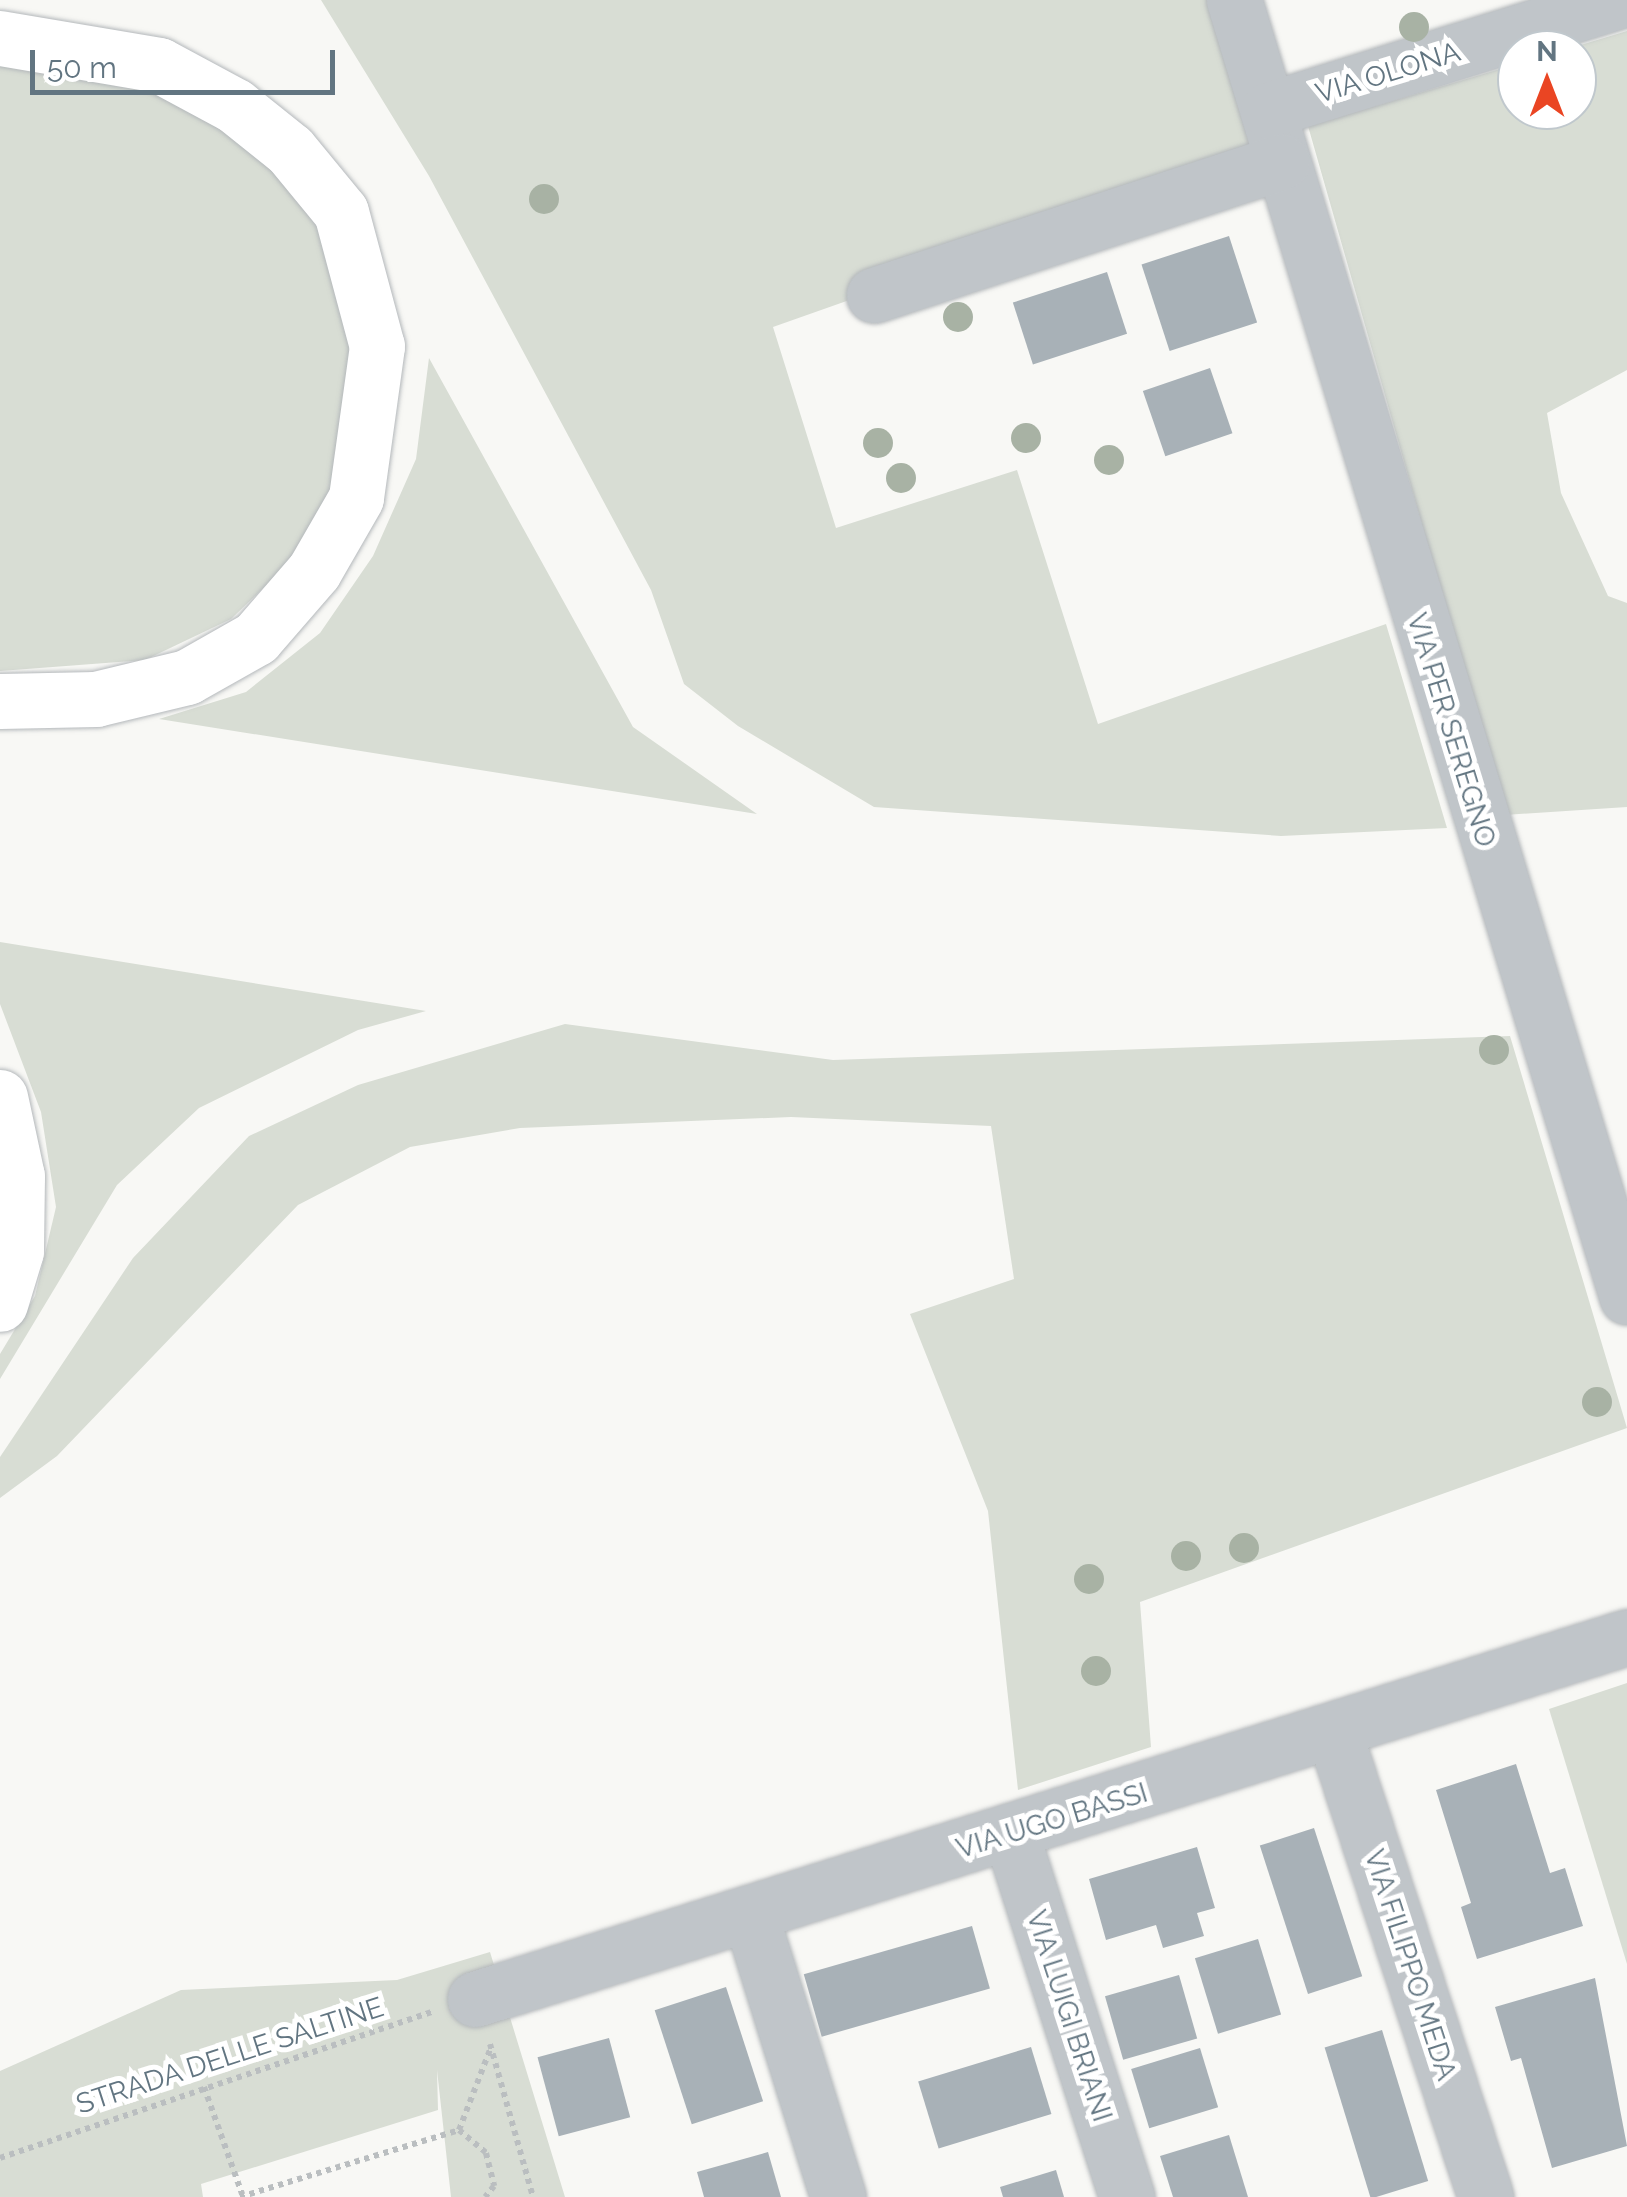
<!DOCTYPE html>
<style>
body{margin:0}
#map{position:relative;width:1627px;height:2197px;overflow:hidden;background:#f8f8f5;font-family:Raleway,sans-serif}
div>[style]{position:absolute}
.green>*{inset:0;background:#d8ddd4}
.building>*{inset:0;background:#a8b1b7;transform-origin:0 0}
.path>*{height:6px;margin-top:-3px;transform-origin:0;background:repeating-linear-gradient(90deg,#babec0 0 5px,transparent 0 10px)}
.roads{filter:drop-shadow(0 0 2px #b4b8bb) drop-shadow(0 0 2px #b4b8bb)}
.minor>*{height:55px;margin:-27.5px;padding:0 27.5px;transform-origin:27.5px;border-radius:27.5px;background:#c0c5c9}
.highway>*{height:55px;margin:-27.5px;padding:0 27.5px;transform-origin:27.5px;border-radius:27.5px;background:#fff}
.trees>*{width:30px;height:30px;margin:-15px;border-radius:50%;background:#a8b2a4}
span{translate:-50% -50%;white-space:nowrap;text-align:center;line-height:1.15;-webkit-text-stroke:10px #fff;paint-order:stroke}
.street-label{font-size:28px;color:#627581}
.north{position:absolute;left:1497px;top:30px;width:100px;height:100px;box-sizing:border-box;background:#fff;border:2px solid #c0c8cd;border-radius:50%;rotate:0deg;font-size:28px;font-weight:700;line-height:40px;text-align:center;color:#627581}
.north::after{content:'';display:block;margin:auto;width:35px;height:45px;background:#ea4523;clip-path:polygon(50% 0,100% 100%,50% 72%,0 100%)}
.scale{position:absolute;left:30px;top:50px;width:305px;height:45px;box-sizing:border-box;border:5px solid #627581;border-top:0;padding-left:12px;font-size:30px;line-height:35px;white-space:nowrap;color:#627581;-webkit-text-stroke:8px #fff;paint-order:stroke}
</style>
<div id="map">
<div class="green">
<div style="clip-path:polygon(321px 0,1210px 0,1260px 155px,773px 327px,836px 528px,1017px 470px,1098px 724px,1386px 624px,1447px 828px,1281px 836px,874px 807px,738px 726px,684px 684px,651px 590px,429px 176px)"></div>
<div style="clip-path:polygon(1627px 31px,1627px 370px,1547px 413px,1561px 493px,1608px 596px,1627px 603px,1627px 807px,1505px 815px,1308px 126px,1517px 64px,1517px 110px,1577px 110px,1577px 50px,1564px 50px)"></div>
<div style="clip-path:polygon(0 60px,155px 79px,307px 193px,363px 373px,346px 468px,301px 552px,231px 619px,145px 660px,0 671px)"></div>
<div style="clip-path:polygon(429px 358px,633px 727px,757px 814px,159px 719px,246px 692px,320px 633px,373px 556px,416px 459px)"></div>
<div style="clip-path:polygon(0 942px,426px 1011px,358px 1030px,199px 1108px,117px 1185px,0 1379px,0 1354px,35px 1296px,56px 1207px,41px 1112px,0 1004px)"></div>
<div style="clip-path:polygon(565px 1024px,833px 1060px,1510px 1036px,1627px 1428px,1140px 1602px,1151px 1747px,1018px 1790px,988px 1511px,910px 1314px,1014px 1279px,991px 1126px,791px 1117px,520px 1128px,410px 1147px,298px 1205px,57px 1456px,0 1498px,0 1457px,133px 1258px,249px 1136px,358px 1085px)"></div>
<div style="clip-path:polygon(1627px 1683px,1627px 1964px,1549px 1709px)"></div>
<div style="clip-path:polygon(490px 1952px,565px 2197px,451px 2197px,437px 2070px,438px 2110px,201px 2184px,203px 2197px,0 2197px,0 2071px,181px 1990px,397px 1980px)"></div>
</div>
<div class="building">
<div style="left:1229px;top:236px;width:91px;height:92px;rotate:72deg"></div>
<div style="left:1107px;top:272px;width:65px;height:99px;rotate:72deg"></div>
<div style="left:1210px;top:368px;width:69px;height:71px;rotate:71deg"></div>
<div style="clip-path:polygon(1516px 1764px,1550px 1873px,1565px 1868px,1583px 1926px,1477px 1959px,1461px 1907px,1471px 1903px,1436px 1790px)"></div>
<div style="left:1314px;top:1828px;width:156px;height:57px;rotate:72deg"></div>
<div style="clip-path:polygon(1197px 1847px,1215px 1908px,1197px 1913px,1204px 1936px,1163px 1948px,1156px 1925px,1106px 1940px,1089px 1879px)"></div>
<div style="left:972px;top:1926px;width:65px;height:175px;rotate:74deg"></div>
<div style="left:1258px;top:1939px;width:79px;height:66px;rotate:73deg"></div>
<div style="left:1179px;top:1975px;width:66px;height:77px;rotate:74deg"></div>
<div style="clip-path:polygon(1595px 1978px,1627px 2146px,1552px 2168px,1521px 2058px,1511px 2061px,1495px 2007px)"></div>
<div style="left:726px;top:1987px;width:120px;height:75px;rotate:72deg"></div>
<div style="left:1382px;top:2030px;width:158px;height:60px;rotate:73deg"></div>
<div style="left:609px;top:2038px;width:82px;height:74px;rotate:75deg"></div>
<div style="left:1031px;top:2047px;width:70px;height:118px;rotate:73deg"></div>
<div style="left:1200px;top:2048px;width:62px;height:72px;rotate:73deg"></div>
<div style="clip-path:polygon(1229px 2135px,1248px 2197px,1173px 2197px,1160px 2156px)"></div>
<div style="clip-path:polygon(768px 2152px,781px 2197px,704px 2197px,697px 2172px)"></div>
<div style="clip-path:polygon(1056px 2170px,1064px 2197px,1003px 2197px,1000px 2187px)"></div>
</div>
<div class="path">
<div style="left:490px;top:2044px;width:159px;rotate:74.3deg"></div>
<div style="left:204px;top:2087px;width:114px;rotate:70.4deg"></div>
<div style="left:459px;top:2130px;width:35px;rotate:40deg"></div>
<div style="left:486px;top:2153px;width:34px;rotate:76deg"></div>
<div style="left:494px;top:2186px;width:14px;rotate:129deg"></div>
<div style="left:0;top:2158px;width:456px;rotate:-18.7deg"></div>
<div style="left:240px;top:2197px;width:229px;rotate:-17deg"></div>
<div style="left:459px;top:2130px;width:89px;rotate:-68.9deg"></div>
</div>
<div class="roads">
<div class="minor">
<div style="left:1234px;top:0;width:1355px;rotate:73.14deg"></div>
<div style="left:1268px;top:110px;width:371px;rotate:-17.3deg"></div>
<div style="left:874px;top:295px;width:429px;rotate:-18.1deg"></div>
<div style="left:1334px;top:1733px;width:488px;rotate:71.9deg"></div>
<div style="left:1011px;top:1834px;width:381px;rotate:72.3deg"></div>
<div style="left:750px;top:1914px;width:296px;rotate:72.7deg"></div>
<div style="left:475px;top:1999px;width:1208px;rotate:-17.44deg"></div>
</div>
<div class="highway">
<div style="left:0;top:38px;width:161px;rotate:9.6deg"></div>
<div style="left:159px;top:65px;width:86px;rotate:28.3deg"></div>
<div style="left:235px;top:106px;width:70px;rotate:38.7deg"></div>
<div style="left:290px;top:150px;width:80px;rotate:50.6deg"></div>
<div style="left:341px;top:212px;width:139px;rotate:75deg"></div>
<div style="left:377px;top:346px;width:153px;rotate:97.9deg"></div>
<div style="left:356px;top:498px;width:84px;rotate:119.9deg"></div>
<div style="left:314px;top:571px;width:89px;rotate:130.9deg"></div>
<div style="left:256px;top:638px;width:79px;rotate:150.5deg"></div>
<div style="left:187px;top:677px;width:94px;rotate:166.4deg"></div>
<div style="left:96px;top:699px;width:96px;rotate:178.8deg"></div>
<div style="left:0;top:1097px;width:81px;rotate:77.9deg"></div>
<div style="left:17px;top:1176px;width:75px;rotate:90.8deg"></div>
<div style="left:16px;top:1251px;width:55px;rotate:106.8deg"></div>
</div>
</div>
<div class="trees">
<div style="left:1414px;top:27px"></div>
<div style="left:544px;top:199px"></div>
<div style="left:958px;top:317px"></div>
<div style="left:1026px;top:438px"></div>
<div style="left:878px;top:443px"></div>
<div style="left:1109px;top:460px"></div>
<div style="left:901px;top:478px"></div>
<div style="left:1494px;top:1050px"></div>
<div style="left:1597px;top:1402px"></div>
<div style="left:1244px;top:1548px"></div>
<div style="left:1186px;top:1556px"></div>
<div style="left:1089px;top:1579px"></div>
<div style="left:1096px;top:1671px"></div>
</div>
<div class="street-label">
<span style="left:1388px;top:73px;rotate:-17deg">VIA OLONA</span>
<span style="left:1451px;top:730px;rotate:73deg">VIA PER SEREGNO</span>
<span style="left:1052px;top:1821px;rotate:-17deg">VIA UGO BASSI</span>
<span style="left:1410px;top:1965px;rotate:72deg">VIA FILIPPO MEDA</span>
<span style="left:1069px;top:2016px;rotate:72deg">VIA LUIGI BRIANI</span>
<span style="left:230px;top:2056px;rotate:-18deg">STRADA DELLE SALTINE</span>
</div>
<div class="north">N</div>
<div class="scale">50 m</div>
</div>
